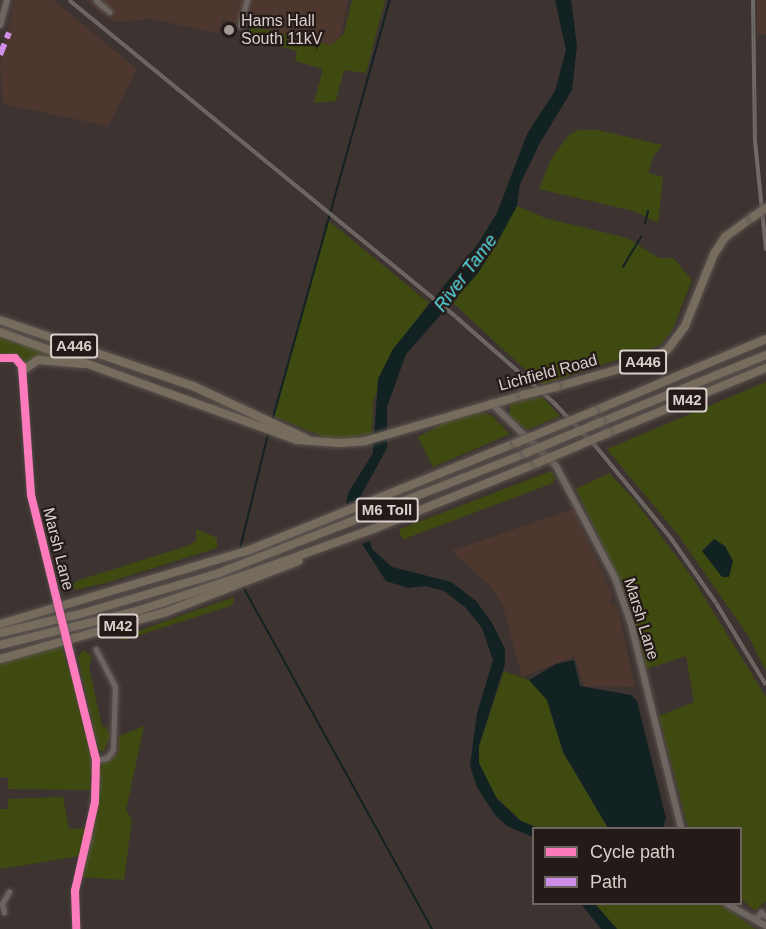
<!DOCTYPE html>
<style>
body{margin:0}
#map{position:relative;width:766px;height:929px;overflow:hidden;background:#3d3431;font-family:Arial,sans-serif}
div>[style]{position:absolute}
.built>*{inset:0;background:#4d372f;transform-origin:0 0}
.green>*{inset:0;background:#3f4a11}
.water>*{inset:0;background:#122122}
.stream>*{height:1.5px;margin:-0.75px;padding:0 0.75px;transform-origin:0.75px;border-radius:0.75px;background:#122122}
.roads{filter:drop-shadow(0 0 2px #5b534f) drop-shadow(0 0 2px #5b534f)}
.street>*{height:4.5px;margin:-2.25px;padding:0 2.25px;transform-origin:2.25px;border-radius:2.25px;background:#6c6461}
.secondary>*{height:6px;margin:-3px;padding:0 3px;transform-origin:3px;border-radius:3px;background:#6e6761}
.highway>*{height:8px;margin:-4px;padding:0 4px;transform-origin:4px;border-radius:4px;background:#766c5e}
.rail>*{height:4px;margin-top:-2px;transform-origin:0;background:repeating-linear-gradient(90deg,#241b19 0 4.5px,#706a67 0 9px);box-sizing:border-box;border-block:2px solid #706a67}
.bridges{filter:drop-shadow(0 0 2px #5b534f) drop-shadow(0 0 2px #5b534f)}
.street-bridge>*{height:4.5px;margin:-2.25px;padding:0 2.25px;transform-origin:2.25px;border-radius:2.25px;background:#6c6461}
.highway-bridge>*{height:8px;margin:-4px;padding:0 4px;transform-origin:4px;border-radius:4px;background:#766c5e}
.quiet>*{height:6px;margin-top:-3px;transform-origin:0;background:repeating-linear-gradient(90deg,#ce8fe9 0 12px,transparent 0 18px)}
.cycleway>*{height:8px;margin:-4px;padding:0 4px;transform-origin:4px;border-radius:4px;background:#fd7abc}
.dots>*{width:16px;height:16px;translate:-50% -50%;box-sizing:border-box;border:3px solid #241b19;border-radius:50%}
span{translate:-50% -50%;white-space:nowrap;text-align:center;line-height:1.15;-webkit-text-stroke:4.5px #241b19;paint-order:stroke}
.shield-label span{padding:2px 4px;background:#241b19;border:2px solid;border-radius:4px;-webkit-text-stroke-width:0}
.shield-label{font-size:15px;color:#dacfcb;font-weight:700}
.poi-label{font-size:16px;color:#dacfcb}
.left{translate:0 -50%;text-align:left}
.street-label{font-size:16px;color:#dacfcb}
.water-label{font-size:18px;color:#56dce3;font-style:italic}
.legend{position:absolute;left:532px;top:827px;width:210px;height:78px;box-sizing:border-box;background:#241b19;border:2px solid #6d6360;margin:0;padding:8px 10px;list-style:none;font-size:18px;color:#dacfcb}
.legend li{display:flex;align-items:center;gap:12px;height:30px}
.legend b{width:30px;border:2px solid #6d6360}
</style>
<div id="map">
<div class="built">
<div style="clip-path:polygon(15px 0,53px 0,137px 69px,108px 126px,3px 104px,0 63px)"></div>
<div style="clip-path:polygon(86px 0,348px 0,341px 34px,329px 51px,223px 19px,218px 33px,151px 19px,114px 22px)"></div>
<div style="left:757px;top:0;width:9px;height:34px"></div>
<div style="clip-path:polygon(573px 509px,613px 595px,609px 604px,617px 605px,635px 687px,584px 686px,574px 656px,522px 677px,502px 603px,489px 585px,452px 551px)"></div>
</div>
<div class="green">
<div style="clip-path:polygon(352px 0,385px 0,366px 73px,344px 70px,336px 101px,314px 103px,323px 69px,295px 61px,297px 51px,248px 37px,251px 26px,331px 45px,344px 34px)"></div>
<div style="clip-path:polygon(578px 130px,598px 130px,662px 145px,653px 157px,648px 173px,663px 177px,658px 223px,634px 211px,539px 189px,551px 159px,568px 136px)"></div>
<div style="clip-path:polygon(517px 206px,545px 218px,627px 238px,659px 258px,673px 258px,692px 280px,672px 331px,659px 346px,542px 385px,452px 302px,478px 273px)"></div>
<div style="clip-path:polygon(329px 221px,429px 303px,409px 330px,373px 400px,372px 433px,349px 438px,326px 438px,273px 416px)"></div>
<div style="clip-path:polygon(0 336px,77px 360px,35px 358px,25px 365px,17px 356px,0 355px)"></div>
<div style="clip-path:polygon(766px 382px,766px 671px,749px 637px,679px 536px,607px 449px)"></div>
<div style="clip-path:polygon(543px 397px,560px 416px,527px 430px,510px 417px,510px 403px)"></div>
<div style="clip-path:polygon(481px 412px,491px 415px,510px 434px,433px 467px,418px 437px,449px 420px)"></div>
<div style="clip-path:polygon(551px 471px,555px 477px,553px 483px,404px 539px,400px 535px,400px 529px)"></div>
<div style="clip-path:polygon(609px 473px,636px 502px,691px 576px,766px 697px,766px 901px,755px 911px,741px 899px,740px 828px,688px 828px,659px 716px,694px 702px,686px 656px,646px 669px,629px 601px,576px 489px)"></div>
<div style="clip-path:polygon(196px 529px,217px 538px,217px 548px,106px 583px,75px 590px,72px 586px,76px 581px,190px 545px,196px 540px)"></div>
<div style="clip-path:polygon(234px 597px,233px 605px,124px 640px,118px 638px)"></div>
<div style="clip-path:polygon(62px 646px,89px 738px,94px 771px,90px 776px,91px 790px,8px 789px,8px 777px,0 778px,0 663px)"></div>
<div style="clip-path:polygon(83px 650px,92px 657px,89px 667px,102px 727px,107px 727px,110px 736px,104px 752px,98px 749px,78px 658px)"></div>
<div style="clip-path:polygon(504px 671px,529px 680px,547px 700px,563px 752px,608px 828px,538px 828px,521px 821px,491px 792px,479px 763px,479px 746px)"></div>
<div style="clip-path:polygon(144px 726px,126px 810px,132px 820px,124px 880px,81px 877px,95px 821px,100px 765px,118px 753px,119px 736px)"></div>
<div style="clip-path:polygon(63px 797px,69px 829px,86px 828px,80px 856px,0 869px,0 809px,8px 809px,8px 799px)"></div>
<div style="clip-path:polygon(595px 904px,720px 904px,756px 929px,617px 929px)"></div>
</div>
<div class="water">
<div style="clip-path:polygon(555px 0,571px 0,577px 46px,572px 90px,540px 143px,520px 184px,517px 206px,498px 241px,478px 273px,406px 354px,387px 407px,387px 448px,359px 499px,346px 504px,348px 493px,373px 453px,378px 379px,393px 349px,477px 245px,497px 213px,527px 134px,555px 91px,566px 50px)"></div>
<div style="clip-path:polygon(714px 539px,725px 546px,733px 561px,729px 577px,722px 577px,702px 551px)"></div>
<div style="clip-path:polygon(370px 541px,372px 549px,392px 567px,451px 582px,476px 601px,492px 623px,505px 649px,505px 664px,479px 746px,479px 763px,497px 799px,521px 821px,538px 828px,534px 828px,533px 837px,507px 826px,495px 815px,477px 787px,470px 766px,477px 713px,493px 660px,482px 628px,465px 607px,444px 591px,426px 586px,408px 588px,386px 581px,362px 544px)"></div>
<div style="clip-path:polygon(574px 660px,580px 686px,631px 695px,637px 701px,666px 818px,663px 828px,608px 828px,563px 752px,547px 700px,529px 680px,556px 664px)"></div>
<div style="clip-path:polygon(581px 904px,595px 904px,617px 929px,601px 929px)"></div>
</div>
<div class="stream">
<div style="left:645px;top:224px;width:13px;rotate:-77deg"></div>
<div style="left:623px;top:267px;width:35px;rotate:-59deg"></div>
<div style="left:273px;top:418px;width:434px;rotate:-74.4deg"></div>
<div style="left:240px;top:549px;width:118px;rotate:-76.3deg"></div>
<div style="left:243px;top:586px;width:392px;rotate:61.1deg"></div>
</div>
<div class="roads">
<div class="street">
<div style="left:96px;top:0;width:18px;rotate:41deg"></div>
<div style="left:240px;top:26px;width:27px;rotate:-75deg"></div>
<div style="left:0;top:358px;width:15px"></div>
<div style="left:15px;top:358px;width:11px;rotate:49deg"></div>
<div style="left:22px;top:366px;width:129px;rotate:86deg"></div>
<div style="left:31px;top:495px;width:101px;rotate:76.2deg"></div>
<div style="left:70px;top:652px;width:90px;rotate:75.8deg"></div>
<div style="left:92px;top:739px;width:39px;rotate:83deg"></div>
<div style="left:97px;top:778px;width:62px;rotate:97.5deg"></div>
<div style="left:89px;top:839px;width:54px;rotate:105.1deg"></div>
<div style="left:75px;top:891px;width:38px;rotate:88deg"></div>
<div style="left:96px;top:760px;width:11px;rotate:-10deg"></div>
<div style="left:107px;top:758px;width:10px;rotate:-53deg"></div>
<div style="left:113px;top:750px;width:63px;rotate:-88.2deg"></div>
<div style="left:115px;top:687px;width:42px;rotate:-117.2deg"></div>
<div style="left:4px;top:913px;width:9px;rotate:-103deg"></div>
<div style="left:2px;top:904px;width:14px;rotate:-60deg"></div>
<div style="left:755px;top:920px;width:10px;rotate:-53deg"></div>
<div style="left:761px;top:912px;width:6px;rotate:39deg"></div>
</div>
<div class="secondary">
<div style="left:0;top:25px;width:26px;rotate:-74deg"></div>
<div style="left:491px;top:403px;width:91px;rotate:44.1deg"></div>
<div style="left:556px;top:466px;width:127px;rotate:62.2deg"></div>
<div style="left:615px;top:578px;width:49px;rotate:70.8deg"></div>
<div style="left:631px;top:624px;width:210px;rotate:76.2deg"></div>
<div style="left:727px;top:904px;width:45px;rotate:29.4deg"></div>
</div>
<div class="highway">
<div style="left:0;top:320px;width:204px;rotate:18.9deg"></div>
<div style="left:193px;top:386px;width:126px;rotate:24.9deg"></div>
<div style="left:0;top:332px;width:316px;rotate:20deg"></div>
<div style="left:297px;top:440px;width:42px;rotate:4.1deg"></div>
<div style="left:339px;top:443px;width:26px;rotate:-4deg"></div>
<div style="left:365px;top:441px;width:165px;rotate:-16.2deg"></div>
<div style="left:22px;top:371px;width:19px;rotate:-35deg"></div>
<div style="left:38px;top:360px;width:46px;rotate:5deg"></div>
<div style="left:556px;top:387px;width:95px;rotate:-15.9deg"></div>
<div style="left:647px;top:361px;width:23px;rotate:-29deg"></div>
<div style="left:667px;top:350px;width:30px;rotate:-53deg"></div>
<div style="left:685px;top:326px;width:78px;rotate:-68.1deg"></div>
<div style="left:714px;top:254px;width:20px;rotate:-57deg"></div>
<div style="left:725px;top:237px;width:34px;rotate:-36deg"></div>
<div style="left:594px;top:411px;width:186px;rotate:-22.7deg"></div>
<div style="left:601px;top:422px;width:178px;rotate:-22.1deg"></div>
<div style="left:608px;top:433px;width:171px;rotate:-22.4deg"></div>
<div style="left:0;top:624px;width:258px;rotate:-16.5deg"></div>
<div style="left:247px;top:551px;width:290px;rotate:-21.9deg"></div>
<div style="left:0;top:633px;width:82px;rotate:-13.4deg"></div>
<div style="left:80px;top:614px;width:145px;rotate:-16.4deg"></div>
<div style="left:219px;top:573px;width:330px;rotate:-21.3deg"></div>
<div style="left:0;top:645px;width:144px;rotate:-14deg"></div>
<div style="left:140px;top:610px;width:114px;rotate:-18.4deg"></div>
<div style="left:248px;top:574px;width:133px;rotate:-19.8deg"></div>
<div style="left:373px;top:529px;width:177px;rotate:-21.9deg"></div>
<div style="left:0;top:659px;width:173px;rotate:-15.8deg"></div>
<div style="left:166px;top:612px;width:142px;rotate:-21.1deg"></div>
</div>
</div>
<div class="rail">
<div style="left:69px;top:0;width:500px;rotate:39.32deg"></div>
<div style="left:456px;top:317px;width:129px;rotate:41.2deg"></div>
<div style="left:553px;top:402px;width:65px;rotate:46.2deg"></div>
<div style="left:598px;top:449px;width:114px;rotate:50.7deg"></div>
<div style="left:670px;top:537px;width:80px;rotate:55.1deg"></div>
<div style="left:716px;top:603px;width:96px;rotate:58.6deg"></div>
<div style="left:753px;top:0;width:141px;rotate:89.2deg"></div>
<div style="left:755px;top:141px;width:110px;rotate:84.2deg"></div>
</div>
<div class="bridges">
<div class="street-bridge">
<div style="left:55px;top:593px;width:61px;rotate:75.7deg"></div>
</div>
<div class="highway-bridge">
<div style="left:753px;top:217px;width:16px;rotate:-35deg"></div>
<div style="left:523px;top:395px;width:34px;rotate:-14deg"></div>
<div style="left:516px;top:443px;width:84px;rotate:-22.3deg"></div>
<div style="left:526px;top:453px;width:81px;rotate:-22.5deg"></div>
<div style="left:537px;top:463px;width:77px;rotate:-22.9deg"></div>
</div>
</div>
<div class="quiet">
<div style="left:0;top:55px;width:24px;rotate:-68deg"></div>
</div>
<div class="cycleway">
<div style="left:0;top:358px;width:15px"></div>
<div style="left:15px;top:358px;width:11px;rotate:49deg"></div>
<div style="left:22px;top:366px;width:129px;rotate:86deg"></div>
<div style="left:31px;top:495px;width:273px;rotate:76.2deg"></div>
<div style="left:96px;top:760px;width:42px;rotate:91.4deg"></div>
<div style="left:95px;top:802px;width:91px;rotate:102.7deg"></div>
<div style="left:75px;top:891px;width:38px;rotate:88deg"></div>
</div>
<div class="dots">
<div style="left:229px;top:30px;background:#a39995"></div>
</div>
<div class="shield-label">
<span style="left:74px;top:346px">A446</span>
<span style="left:643px;top:362px">A446</span>
<span style="left:687px;top:400px">M42</span>
<span style="left:387px;top:510px">M6 Toll</span>
<span style="left:118px;top:626px">M42</span>
</div>
<div class="poi-label">
<span class="left" style="left:241px;top:30px">Hams Hall<br>South 11kV</span>
</div>
<div class="street-label">
<span style="left:548px;top:373px;rotate:-15deg">Lichfield Road</span>
<span style="left:58px;top:549px;rotate:76deg">Marsh Lane</span>
<span style="left:641px;top:619px;rotate:73deg">Marsh Lane</span>
</div>
<div class="water-label">
<span style="left:466px;top:273px;rotate:-53deg">River Tame</span>
</div>
<ul class="legend">
<li><b style="height:8px;background:#fd7abc"></b>Cycle path</li>
<li><b style="height:8px;background:#ce8fe9"></b>Path</li>
</ul>
</div>
